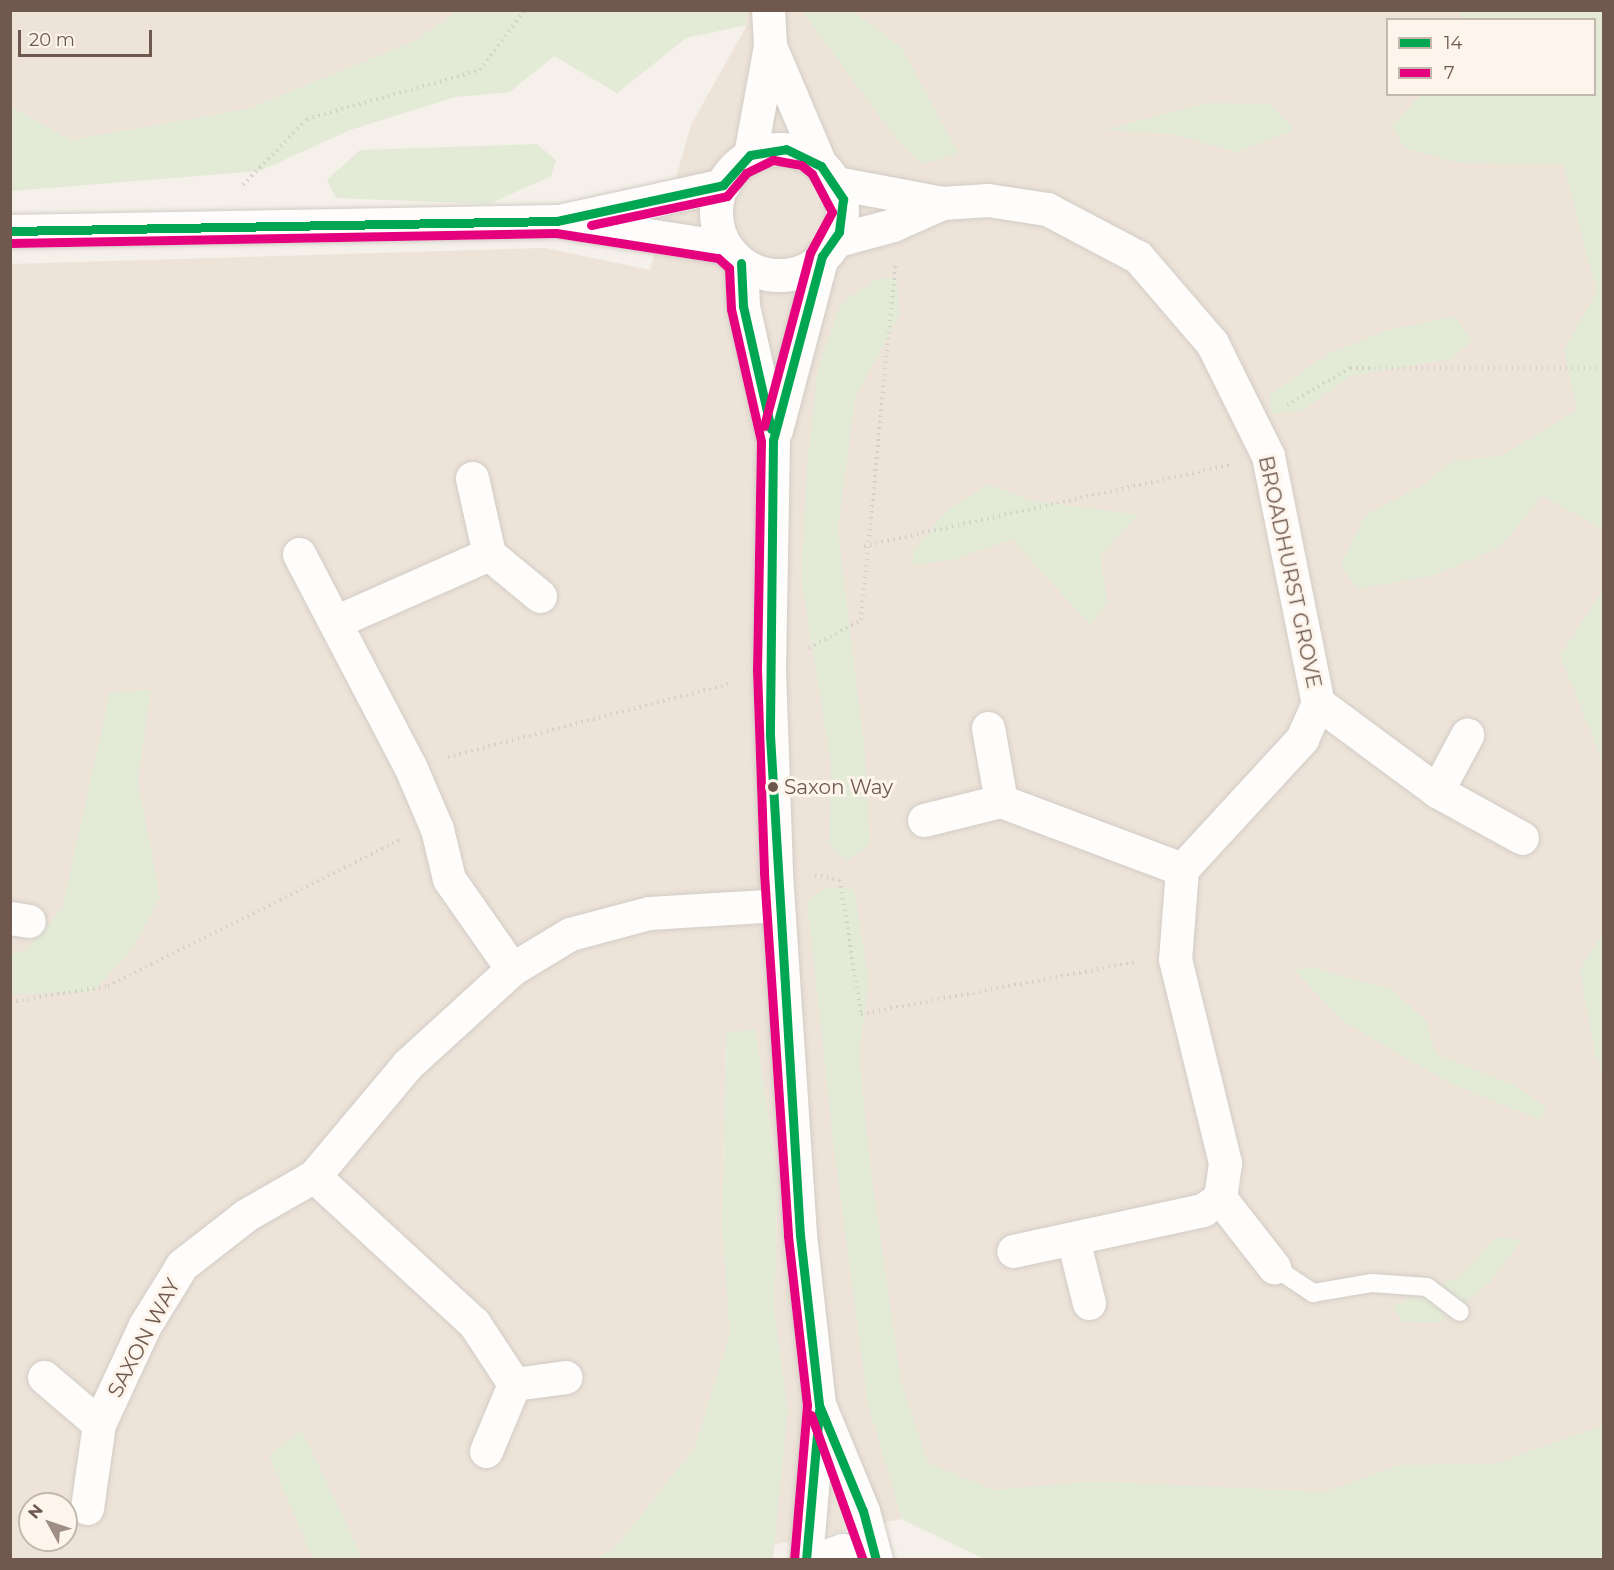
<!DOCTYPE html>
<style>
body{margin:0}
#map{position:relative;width:1614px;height:1570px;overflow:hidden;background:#f5f0ea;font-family:Montserrat,sans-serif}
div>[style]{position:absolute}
.residential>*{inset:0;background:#ede3d8}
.green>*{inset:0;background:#e3ead6}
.path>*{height:4px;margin-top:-2px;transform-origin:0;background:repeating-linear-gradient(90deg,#d5d0cb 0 1.5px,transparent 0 6px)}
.roads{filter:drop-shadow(0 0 2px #d2ccc6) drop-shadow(0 0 2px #d2ccc6)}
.service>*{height:18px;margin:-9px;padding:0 9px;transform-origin:9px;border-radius:9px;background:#fefdfc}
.minor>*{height:33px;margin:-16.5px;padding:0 16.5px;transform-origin:16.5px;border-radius:16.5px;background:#fefdfc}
.tertiary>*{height:33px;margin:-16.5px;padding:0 16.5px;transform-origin:16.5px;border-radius:16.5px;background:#fefdfc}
.tertiary>.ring{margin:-16.5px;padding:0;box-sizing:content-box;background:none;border:33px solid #fefdfc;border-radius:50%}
.bus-1>*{height:9px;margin:-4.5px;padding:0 4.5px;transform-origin:4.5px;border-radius:4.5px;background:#00a651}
.bus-2>*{height:9px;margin:-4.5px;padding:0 4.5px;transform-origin:4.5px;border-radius:4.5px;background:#e5007d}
.dots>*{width:16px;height:16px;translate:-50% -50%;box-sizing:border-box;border:3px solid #fdf5ec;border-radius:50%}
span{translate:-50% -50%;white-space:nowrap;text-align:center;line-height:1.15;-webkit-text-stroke:6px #fdf5ec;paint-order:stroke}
.bus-label{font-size:20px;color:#6f594e}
.left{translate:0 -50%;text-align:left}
.street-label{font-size:21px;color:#6f594e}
.frame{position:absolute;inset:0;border:12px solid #6f594e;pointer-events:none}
.legend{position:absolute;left:1386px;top:18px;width:210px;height:78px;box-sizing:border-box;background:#fdf5ec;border:2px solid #c4b7ad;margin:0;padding:8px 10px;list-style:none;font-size:18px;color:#6f594e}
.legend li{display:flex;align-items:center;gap:12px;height:30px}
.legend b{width:30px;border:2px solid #c4b7ad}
.north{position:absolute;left:18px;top:1492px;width:60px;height:60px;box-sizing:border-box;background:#fdf5ec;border:2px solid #c4b7ad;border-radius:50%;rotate:310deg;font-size:16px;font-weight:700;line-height:24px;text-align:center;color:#6f594e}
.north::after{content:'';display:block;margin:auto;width:21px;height:27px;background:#9e8e85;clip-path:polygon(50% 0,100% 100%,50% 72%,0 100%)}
.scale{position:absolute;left:18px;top:30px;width:134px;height:27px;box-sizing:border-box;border:3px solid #6f594e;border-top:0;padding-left:8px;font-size:18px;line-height:21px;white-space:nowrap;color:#6f594e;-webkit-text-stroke:4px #fdf5ec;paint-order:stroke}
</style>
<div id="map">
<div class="residential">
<div style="clip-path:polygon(10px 11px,458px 11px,415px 41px,247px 109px,71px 140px,11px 107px)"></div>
<div style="clip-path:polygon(evenodd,746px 11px,1603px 11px,1603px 1559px,984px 1559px,902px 1519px,703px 1559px,788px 1410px,774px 1310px,778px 1179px,755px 1029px,726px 1033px,722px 1226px,730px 1333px,695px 1447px,615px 1548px,594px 1560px,362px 1559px,301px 1430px,304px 1537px,313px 1559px,11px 1559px,10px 264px,545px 248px,650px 270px,691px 125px,747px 25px,746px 11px,1388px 20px,1594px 20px,1594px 94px,1388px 94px,1388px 20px,746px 11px,30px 1504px,66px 1504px,66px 1540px,30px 1540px,30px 1504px)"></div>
</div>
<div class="green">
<div style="clip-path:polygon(458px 11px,746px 10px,747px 25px,686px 38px,617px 93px,554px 56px,510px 92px,455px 97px,350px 130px,260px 171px,11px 191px,11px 107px,71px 140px,247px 109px,415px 41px)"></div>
<div style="clip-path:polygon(802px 11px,853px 11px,902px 48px,959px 154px,922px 164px,894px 136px)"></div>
<div style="clip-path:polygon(1459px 11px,1603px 11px,1603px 529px,1542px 496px,1501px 547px,1432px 576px,1356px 589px,1341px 564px,1365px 515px,1425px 484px,1452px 461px,1501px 456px,1577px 410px,1564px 350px,1597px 292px,1563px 164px,1459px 163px,1404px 148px,1392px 125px,1421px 95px,1594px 94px,1594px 20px,1461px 19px)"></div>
<div style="clip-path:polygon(1206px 103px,1271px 104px,1295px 130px,1237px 152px,1171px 134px,1105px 130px)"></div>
<div style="clip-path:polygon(537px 144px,556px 160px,551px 176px,489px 204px,336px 198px,327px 180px,360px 150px)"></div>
<div style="clip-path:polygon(896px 277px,900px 314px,855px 398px,838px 530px,865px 753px,870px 845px,845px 861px,829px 844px,831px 763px,801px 579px,807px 466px,818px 367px,841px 303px,879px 278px)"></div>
<div style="clip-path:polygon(1454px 316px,1472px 341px,1450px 359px,1351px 376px,1302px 411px,1272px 414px,1269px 395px,1328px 354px,1385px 331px)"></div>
<div style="clip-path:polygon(989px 484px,1030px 500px,1139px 515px,1100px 556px,1108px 603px,1090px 625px,1012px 539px,953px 560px,913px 565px,913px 552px,947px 510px)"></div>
<div style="clip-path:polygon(1603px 590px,1603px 762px,1560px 656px)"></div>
<div style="clip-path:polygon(151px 690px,138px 781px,160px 898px,133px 948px,93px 992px,11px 994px,11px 955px,27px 949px,62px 908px,110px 693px)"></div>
<div style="clip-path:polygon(827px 887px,854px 889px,869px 981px,859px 1055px,871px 1171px,901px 1382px,928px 1463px,994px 1490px,1093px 1481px,1325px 1492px,1399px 1465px,1494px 1464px,1601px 1426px,1603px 1418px,1603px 1559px,984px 1559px,902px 1519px,868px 1405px,834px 1149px,807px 901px)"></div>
<div style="clip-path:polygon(1603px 932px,1603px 1073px,1595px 1054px,1580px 970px)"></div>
<div style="clip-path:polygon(1314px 968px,1390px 989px,1426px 1020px,1436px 1054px,1516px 1086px,1547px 1108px,1540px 1120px,1448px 1082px,1342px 1021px,1294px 969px)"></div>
<div style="clip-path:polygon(755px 1029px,778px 1179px,774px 1310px,788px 1410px,773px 1559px,594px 1559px,615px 1548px,695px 1447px,730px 1333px,722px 1226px,726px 1033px)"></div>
<div style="clip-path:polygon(1497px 1237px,1522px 1240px,1489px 1283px,1438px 1323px,1402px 1322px,1393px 1306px,1459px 1277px)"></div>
<div style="clip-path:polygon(301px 1430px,344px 1518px,362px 1559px,313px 1559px,269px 1456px)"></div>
</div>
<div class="path">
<div style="left:243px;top:185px;width:92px;rotate:-45.9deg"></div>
<div style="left:307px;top:119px;width:180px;rotate:-15.8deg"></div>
<div style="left:480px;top:70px;width:75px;rotate:-53.1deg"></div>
<div style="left:1287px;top:405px;width:73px;rotate:-30.4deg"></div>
<div style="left:1350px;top:368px;width:254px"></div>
<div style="left:864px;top:546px;width:374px;rotate:-12.5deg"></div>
<div style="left:809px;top:648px;width:59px;rotate:-28.3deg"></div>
<div style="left:861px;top:620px;width:357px;rotate:-84.5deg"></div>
<div style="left:448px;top:757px;width:290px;rotate:-14.6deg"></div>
<div style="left:815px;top:875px;width:25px;rotate:11deg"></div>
<div style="left:840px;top:880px;width:136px;rotate:81.1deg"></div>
<div style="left:861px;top:1014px;width:281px;rotate:-10.7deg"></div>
<div style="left:10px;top:1002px;width:99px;rotate:-9.3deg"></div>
<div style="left:108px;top:986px;width:326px;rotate:-26.6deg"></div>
</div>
<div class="roads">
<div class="service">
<div style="left:1274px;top:1267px;width:47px;rotate:33.7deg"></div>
<div style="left:1313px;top:1293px;width:60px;rotate:-9.6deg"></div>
<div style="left:1372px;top:1283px;width:55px;rotate:4.2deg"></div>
<div style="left:1427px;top:1287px;width:41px;rotate:37.1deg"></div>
</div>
<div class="minor">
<div style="left:770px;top:46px;width:130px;rotate:67deg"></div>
<div style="left:750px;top:155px;width:111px;rotate:-79.6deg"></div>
<div style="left:770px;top:46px;width:36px;rotate:-93deg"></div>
<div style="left:836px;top:183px;width:108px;rotate:10.7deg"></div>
<div style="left:834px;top:241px;width:61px;rotate:-15.2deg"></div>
<div style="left:893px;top:225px;width:54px;rotate:-24.2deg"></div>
<div style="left:942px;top:203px;width:46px;rotate:-3.7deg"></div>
<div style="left:988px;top:200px;width:60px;rotate:8.7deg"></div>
<div style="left:1047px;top:209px;width:103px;rotate:27.8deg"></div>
<div style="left:1138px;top:257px;width:113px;rotate:49.3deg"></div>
<div style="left:1212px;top:343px;width:126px;rotate:63.6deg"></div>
<div style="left:1268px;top:456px;width:252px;rotate:78.6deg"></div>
<div style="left:1318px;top:703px;width:39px;rotate:114deg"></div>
<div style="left:1302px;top:739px;width:177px;rotate:132.7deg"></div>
<div style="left:1182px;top:869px;width:90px;rotate:94.4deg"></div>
<div style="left:1175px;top:959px;width:210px;rotate:76.2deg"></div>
<div style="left:1225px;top:1163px;width:35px;rotate:98deg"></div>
<div style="left:1220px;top:1198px;width:21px;rotate:145deg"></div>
<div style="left:1203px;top:1210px;width:194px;rotate:167.8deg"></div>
<div style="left:472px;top:478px;width:78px;rotate:77.4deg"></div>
<div style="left:489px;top:554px;width:66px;rotate:39.5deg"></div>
<div style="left:299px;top:554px;width:239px;rotate:62.4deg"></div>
<div style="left:410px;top:766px;width:69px;rotate:66.8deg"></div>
<div style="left:437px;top:829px;width:51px;rotate:76.5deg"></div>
<div style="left:449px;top:879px;width:110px;rotate:55deg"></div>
<div style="left:335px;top:622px;width:168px;rotate:-23.8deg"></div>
<div style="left:1318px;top:703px;width:148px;rotate:36.5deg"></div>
<div style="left:1437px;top:791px;width:97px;rotate:28.9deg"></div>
<div style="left:988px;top:728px;width:74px;rotate:79.9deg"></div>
<div style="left:1437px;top:791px;width:64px;rotate:-61.8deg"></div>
<div style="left:924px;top:820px;width:79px;rotate:-13.9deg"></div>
<div style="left:1001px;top:801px;width:193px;rotate:20.6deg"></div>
<div style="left:10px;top:918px;width:19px;rotate:9deg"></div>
<div style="left:314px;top:1176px;width:217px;rotate:42.6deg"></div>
<div style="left:474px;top:1323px;width:73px;rotate:56.7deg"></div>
<div style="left:1220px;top:1198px;width:88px;rotate:52deg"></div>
<div style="left:1073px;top:1239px;width:66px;rotate:76deg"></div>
<div style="left:44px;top:1377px;width:72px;rotate:40.5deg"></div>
<div style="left:486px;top:1451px;width:73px;rotate:-67.3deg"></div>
<div style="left:514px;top:1384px;width:52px;rotate:-7.7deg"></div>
<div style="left:87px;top:1508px;width:85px;rotate:-81.9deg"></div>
<div style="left:99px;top:1424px;width:109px;rotate:-65.1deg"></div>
<div style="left:145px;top:1325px;width:70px;rotate:-58.3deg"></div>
<div style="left:182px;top:1265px;width:81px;rotate:-38deg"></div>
<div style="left:246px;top:1215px;width:78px;rotate:-29.8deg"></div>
<div style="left:314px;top:1176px;width:145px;rotate:-50deg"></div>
<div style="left:407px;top:1065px;width:142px;rotate:-42.4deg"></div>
<div style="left:512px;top:969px;width:68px;rotate:-31.1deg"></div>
<div style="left:570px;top:934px;width:82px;rotate:-14.9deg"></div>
<div style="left:649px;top:913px;width:129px;rotate:-3.5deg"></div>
</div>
<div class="tertiary">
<div class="ring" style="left:716px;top:149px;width:93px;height:93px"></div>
<div style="left:563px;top:220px;width:164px;rotate:-12.3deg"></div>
<div style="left:10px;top:231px;width:547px;rotate:-1.05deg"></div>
<div style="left:557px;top:221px;width:169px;rotate:8.8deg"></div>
<div style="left:741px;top:263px;width:43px;rotate:87.3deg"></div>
<div style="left:743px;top:306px;width:137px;rotate:77.4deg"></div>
<div style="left:773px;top:440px;width:230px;rotate:91deg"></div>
<div style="left:769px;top:670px;width:203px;rotate:88deg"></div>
<div style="left:776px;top:873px;width:363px;rotate:86.2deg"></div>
<div style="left:800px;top:1235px;width:171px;rotate:83.6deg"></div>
<div style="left:819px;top:1405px;width:156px;rotate:94.8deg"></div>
<div style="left:776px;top:430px;width:180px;rotate:-75.2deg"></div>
<div style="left:821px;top:1409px;width:110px;rotate:67.6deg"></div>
<div style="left:863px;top:1511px;width:51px;rotate:75.1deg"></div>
<div style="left:815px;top:1560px;width:29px;rotate:-20deg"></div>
<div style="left:842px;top:1550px;width:32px;rotate:18deg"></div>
</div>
</div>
<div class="bus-1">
<div style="left:723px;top:185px;width:40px;rotate:-48deg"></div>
<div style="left:750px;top:155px;width:36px;rotate:-9deg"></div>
<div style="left:786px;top:149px;width:39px;rotate:26deg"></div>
<div style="left:821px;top:166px;width:40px;rotate:56deg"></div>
<div style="left:843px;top:199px;width:33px;rotate:97deg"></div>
<div style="left:839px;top:232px;width:29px;rotate:125deg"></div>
<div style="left:822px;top:256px;width:190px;rotate:104.9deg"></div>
<div style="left:773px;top:440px;width:295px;rotate:90.6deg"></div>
<div style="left:770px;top:735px;width:501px;rotate:86.57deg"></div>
<div style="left:800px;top:1235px;width:171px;rotate:83.6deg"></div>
<div style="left:819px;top:1405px;width:115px;rotate:67.5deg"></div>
<div style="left:863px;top:1511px;width:51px;rotate:75.1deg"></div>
<div style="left:10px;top:231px;width:547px;rotate:-1.05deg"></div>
<div style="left:557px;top:221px;width:170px;rotate:-12.2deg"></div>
<div style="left:741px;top:263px;width:43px;rotate:87.3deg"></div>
<div style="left:743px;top:306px;width:126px;rotate:77.2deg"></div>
<div style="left:806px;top:1560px;width:151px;rotate:-85deg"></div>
</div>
<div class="bus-2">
<div style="left:591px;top:225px;width:139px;rotate:-12deg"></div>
<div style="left:727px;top:196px;width:30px;rotate:-50deg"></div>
<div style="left:746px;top:173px;width:30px;rotate:-26deg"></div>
<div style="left:773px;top:160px;width:28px;rotate:10deg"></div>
<div style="left:801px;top:165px;width:14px;rotate:39deg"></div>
<div style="left:812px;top:174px;width:43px;rotate:62.2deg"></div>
<div style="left:832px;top:212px;width:47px;rotate:118.2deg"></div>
<div style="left:810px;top:253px;width:179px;rotate:104.9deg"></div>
<div style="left:10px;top:243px;width:546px;rotate:-1.05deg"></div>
<div style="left:556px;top:233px;width:164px;rotate:8.8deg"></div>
<div style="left:718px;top:258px;width:15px;rotate:42deg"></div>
<div style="left:729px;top:268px;width:41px;rotate:87.2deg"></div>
<div style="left:731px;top:309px;width:135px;rotate:77.2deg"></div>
<div style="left:761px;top:441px;width:229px;rotate:91deg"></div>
<div style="left:757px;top:670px;width:203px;rotate:88deg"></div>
<div style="left:764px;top:873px;width:364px;rotate:86.2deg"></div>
<div style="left:788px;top:1236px;width:170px;rotate:83.6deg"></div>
<div style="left:807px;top:1405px;width:155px;rotate:94.8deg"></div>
<div style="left:811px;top:1415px;width:154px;rotate:70.3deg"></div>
</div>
<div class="dots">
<div style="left:773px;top:787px;background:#6f594e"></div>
</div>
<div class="bus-label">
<span class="left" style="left:784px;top:787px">Saxon Way</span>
</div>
<div class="street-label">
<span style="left:1290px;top:572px;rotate:78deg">BROADHURST GROVE</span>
<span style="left:144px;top:1338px;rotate:-62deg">SAXON WAY</span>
</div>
<div class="frame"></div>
<ul class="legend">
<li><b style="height:8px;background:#00a651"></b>14</li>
<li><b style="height:8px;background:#e5007d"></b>7</li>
</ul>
<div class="north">N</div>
<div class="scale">20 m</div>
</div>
